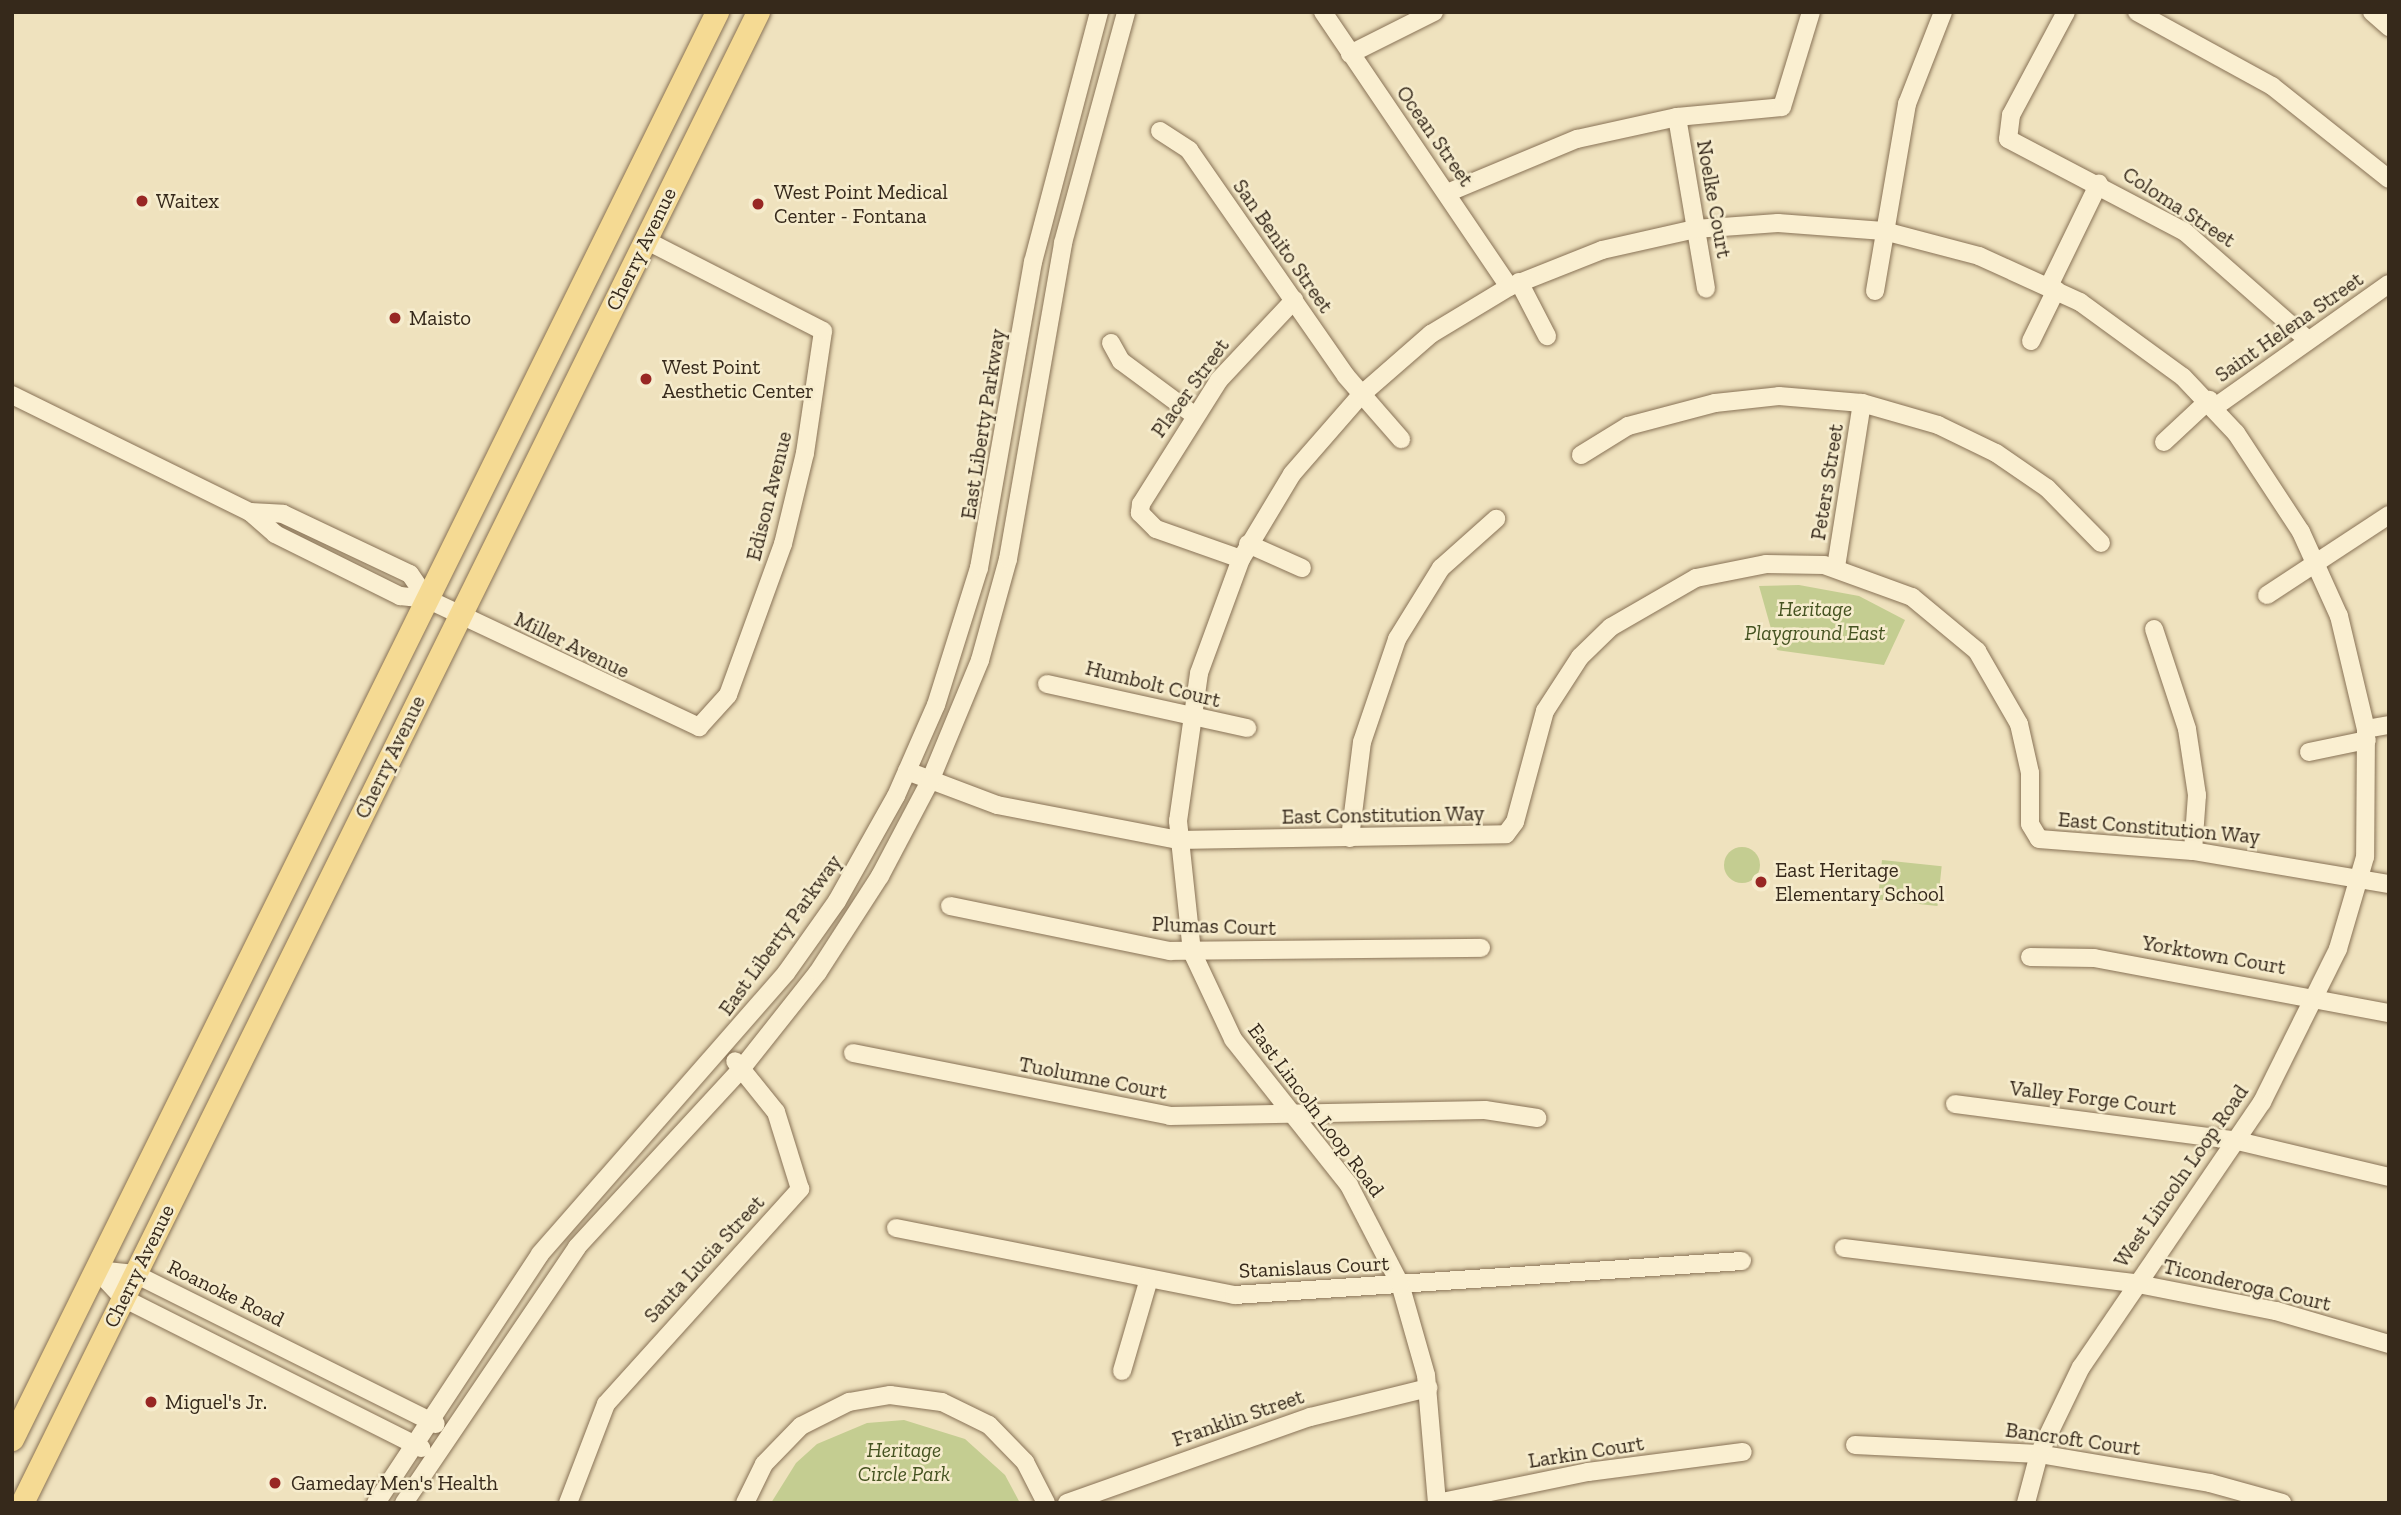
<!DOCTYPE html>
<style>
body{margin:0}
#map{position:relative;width:2401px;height:1515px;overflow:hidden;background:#efe2be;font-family:"Zilla Slab",serif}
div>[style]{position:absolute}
.green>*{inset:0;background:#c4cd91;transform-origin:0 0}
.round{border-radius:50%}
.roads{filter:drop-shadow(0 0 2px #887256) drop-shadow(0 0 2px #887256)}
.minor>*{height:18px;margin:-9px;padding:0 9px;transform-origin:9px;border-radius:9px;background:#faefd1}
.major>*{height:23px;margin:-11.5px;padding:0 11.5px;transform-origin:11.5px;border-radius:11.5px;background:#f5da93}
.dots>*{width:19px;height:19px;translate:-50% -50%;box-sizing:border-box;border:4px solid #f6eccd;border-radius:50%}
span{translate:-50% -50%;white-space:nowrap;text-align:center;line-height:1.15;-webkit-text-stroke:5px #f6eccd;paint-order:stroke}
.street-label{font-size:21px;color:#36291b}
.poi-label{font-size:21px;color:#36291b}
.left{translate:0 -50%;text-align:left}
.park-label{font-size:21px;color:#455321;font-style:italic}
.frame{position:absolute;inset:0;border:14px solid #36291b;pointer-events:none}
</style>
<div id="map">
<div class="green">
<div style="clip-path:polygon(1799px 585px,1859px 596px,1905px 620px,1884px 665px,1777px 650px,1759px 586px)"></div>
<div class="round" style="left:1724px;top:847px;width:36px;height:36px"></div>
<div style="left:1882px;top:860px;width:60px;height:40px;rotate:6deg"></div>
<div style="clip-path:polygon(904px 1420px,965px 1439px,1005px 1475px,1020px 1503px,771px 1503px,796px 1463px,817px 1444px,867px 1423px)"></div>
</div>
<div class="roads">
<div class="minor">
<div style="left:1323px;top:12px;width:332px;rotate:55.9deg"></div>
<div style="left:2066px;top:12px;width:117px;rotate:118.1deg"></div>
<div style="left:2011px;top:115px;width:24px;rotate:97deg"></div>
<div style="left:2008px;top:139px;width:200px;rotate:27.7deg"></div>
<div style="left:2185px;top:232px;width:164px;rotate:41.3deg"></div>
<div style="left:2137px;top:12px;width:154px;rotate:28.7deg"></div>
<div style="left:2272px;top:86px;width:149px;rotate:38.5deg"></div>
<div style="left:2372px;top:12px;width:23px;rotate:41deg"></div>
<div style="left:1350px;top:54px;width:94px;rotate:-26.6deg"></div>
<div style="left:1677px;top:117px;width:174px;rotate:80.4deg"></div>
<div style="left:1160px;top:131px;width:35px;rotate:33deg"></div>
<div style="left:1189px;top:150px;width:275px;rotate:55.2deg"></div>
<div style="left:1346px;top:376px;width:84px;rotate:48.9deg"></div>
<div style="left:1447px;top:193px;width:141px;rotate:-22.6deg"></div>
<div style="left:1577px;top:139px;width:102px;rotate:-12.4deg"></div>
<div style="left:1677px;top:117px;width:105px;rotate:-5.4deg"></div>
<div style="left:1782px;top:107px;width:99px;rotate:-73deg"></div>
<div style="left:1519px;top:282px;width:61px;rotate:62.6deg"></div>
<div style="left:2049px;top:286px;width:114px;rotate:-64.1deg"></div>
<div style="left:1875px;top:291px;width:190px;rotate:-80.3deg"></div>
<div style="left:1907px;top:104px;width:99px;rotate:-68.6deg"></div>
<div style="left:2031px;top:341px;width:57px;rotate:-63.9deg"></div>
<div style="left:1111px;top:343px;width:21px;rotate:61deg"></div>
<div style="left:1121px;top:361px;width:91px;rotate:36.5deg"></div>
<div style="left:12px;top:395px;width:265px;rotate:26.2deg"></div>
<div style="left:250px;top:512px;width:33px;rotate:41deg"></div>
<div style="left:275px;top:534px;width:140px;rotate:26.4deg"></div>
<div style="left:400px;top:596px;width:27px;rotate:6deg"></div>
<div style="left:427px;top:599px;width:301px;rotate:25.2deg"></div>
<div style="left:699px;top:727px;width:43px;rotate:-47.8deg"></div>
<div style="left:728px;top:695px;width:161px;rotate:-70deg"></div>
<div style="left:783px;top:544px;width:94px;rotate:-76.4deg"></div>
<div style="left:805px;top:453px;width:123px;rotate:-81.6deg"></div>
<div style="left:823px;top:331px;width:200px;rotate:-152.9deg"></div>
<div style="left:2215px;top:407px;width:213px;rotate:-35.3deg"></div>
<div style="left:2164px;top:442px;width:62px;rotate:-43deg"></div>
<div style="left:1581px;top:455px;width:55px;rotate:-31.7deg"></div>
<div style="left:1628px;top:426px;width:90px;rotate:-14.8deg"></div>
<div style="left:1715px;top:403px;width:64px;rotate:-6.2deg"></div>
<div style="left:1779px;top:396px;width:83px;rotate:4.8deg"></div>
<div style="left:1862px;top:403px;width:79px;rotate:16.1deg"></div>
<div style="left:1938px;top:425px;width:64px;rotate:25.8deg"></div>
<div style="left:1996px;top:453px;width:62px;rotate:34.5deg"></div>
<div style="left:2047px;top:488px;width:77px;rotate:45.5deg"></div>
<div style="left:250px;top:512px;width:33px;rotate:3deg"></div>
<div style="left:283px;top:514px;width:140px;rotate:25.3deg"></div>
<div style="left:410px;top:574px;width:30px;rotate:56deg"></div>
<div style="left:1248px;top:544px;width:59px;rotate:24deg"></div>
<div style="left:1241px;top:559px;width:90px;rotate:-160.6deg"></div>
<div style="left:1156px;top:529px;width:23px;rotate:-135deg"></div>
<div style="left:1140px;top:513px;width:9px;rotate:-84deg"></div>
<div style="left:1141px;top:504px;width:146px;rotate:-57.8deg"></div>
<div style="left:1219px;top:380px;width:110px;rotate:-46.8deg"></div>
<div style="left:1836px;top:567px;width:166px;rotate:-81deg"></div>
<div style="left:2267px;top:595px;width:146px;rotate:-33.3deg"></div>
<div style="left:2154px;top:629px;width:105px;rotate:71.7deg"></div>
<div style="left:2187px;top:729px;width:67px;rotate:81.4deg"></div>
<div style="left:2197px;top:795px;width:56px;rotate:94.1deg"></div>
<div style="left:1047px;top:684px;width:205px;rotate:12.4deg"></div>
<div style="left:2366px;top:729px;width:23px;rotate:-10deg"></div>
<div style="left:2309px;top:752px;width:59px;rotate:-11.7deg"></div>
<div style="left:907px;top:771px;width:96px;rotate:20.7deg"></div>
<div style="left:997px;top:805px;width:184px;rotate:10.9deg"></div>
<div style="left:1178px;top:840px;width:328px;rotate:-1deg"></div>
<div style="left:1506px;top:834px;width:15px;rotate:-53deg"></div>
<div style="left:1515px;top:822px;width:115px;rotate:-74.9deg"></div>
<div style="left:1545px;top:711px;width:64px;rotate:-57.1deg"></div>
<div style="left:1580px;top:657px;width:43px;rotate:-44.1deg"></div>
<div style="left:1611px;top:627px;width:98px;rotate:-30deg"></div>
<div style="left:1696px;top:578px;width:71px;rotate:-11.3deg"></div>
<div style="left:1766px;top:564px;width:58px;rotate:1deg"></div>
<div style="left:1824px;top:565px;width:94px;rotate:20deg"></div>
<div style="left:1912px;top:597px;width:85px;rotate:39.7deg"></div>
<div style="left:1977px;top:651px;width:84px;rotate:60.1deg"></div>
<div style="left:2019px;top:724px;width:50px;rotate:77.3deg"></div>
<div style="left:2030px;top:773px;width:51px;rotate:90deg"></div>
<div style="left:2030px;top:824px;width:17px;rotate:59deg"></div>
<div style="left:2039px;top:839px;width:154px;rotate:4.5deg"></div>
<div style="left:2193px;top:851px;width:199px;rotate:9.6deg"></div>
<div style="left:1350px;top:838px;width:97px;rotate:-82.9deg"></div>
<div style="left:1362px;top:742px;width:109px;rotate:-71.2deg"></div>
<div style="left:1397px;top:639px;width:84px;rotate:-58.2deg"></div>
<div style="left:1441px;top:568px;width:74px;rotate:-41.7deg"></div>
<div style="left:950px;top:906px;width:225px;rotate:11.6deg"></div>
<div style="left:1170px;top:951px;width:311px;rotate:-0.6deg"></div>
<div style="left:2030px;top:957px;width:64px;rotate:0.9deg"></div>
<div style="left:2094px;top:958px;width:300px;rotate:10.6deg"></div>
<div style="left:853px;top:1053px;width:323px;rotate:11.2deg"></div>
<div style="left:1170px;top:1116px;width:315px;rotate:-1.1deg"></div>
<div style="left:1485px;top:1110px;width:53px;rotate:8.7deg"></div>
<div style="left:1955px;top:1104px;width:285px;rotate:7.4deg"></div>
<div style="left:2238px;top:1141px;width:155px;rotate:13.4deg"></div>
<div style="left:896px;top:1228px;width:345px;rotate:11.2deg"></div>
<div style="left:1234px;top:1295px;width:509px;rotate:-3.83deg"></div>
<div style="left:1844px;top:1248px;width:291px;rotate:6.9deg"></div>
<div style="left:2133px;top:1283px;width:146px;rotate:11.1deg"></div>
<div style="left:2276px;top:1311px;width:118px;rotate:16.3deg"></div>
<div style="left:97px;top:1270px;width:38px;rotate:6deg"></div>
<div style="left:135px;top:1274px;width:336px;rotate:26.5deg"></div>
<div style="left:97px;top:1270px;width:38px;rotate:47deg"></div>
<div style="left:123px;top:1298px;width:334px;rotate:26.7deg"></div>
<div style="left:1122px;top:1371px;width:93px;rotate:-73.7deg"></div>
<div style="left:1855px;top:1445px;width:184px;rotate:2.8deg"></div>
<div style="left:2039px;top:1454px;width:173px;rotate:9.6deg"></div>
<div style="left:2210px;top:1483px;width:75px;rotate:15.5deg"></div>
<div style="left:376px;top:1503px;width:298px;rotate:-56.6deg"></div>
<div style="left:540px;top:1254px;width:373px;rotate:-48.8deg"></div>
<div style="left:786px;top:973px;width:88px;rotate:-54.7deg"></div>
<div style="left:837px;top:901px;width:120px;rotate:-60.7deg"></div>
<div style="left:896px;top:796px;width:99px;rotate:-66.3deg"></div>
<div style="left:936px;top:705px;width:144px;rotate:-72.6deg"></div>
<div style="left:979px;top:568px;width:311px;rotate:-80deg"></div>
<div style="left:1033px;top:262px;width:259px;rotate:-75.2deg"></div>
<div style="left:404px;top:1503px;width:309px;rotate:-55.9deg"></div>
<div style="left:577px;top:1247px;width:243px;rotate:-47.3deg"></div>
<div style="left:742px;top:1068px;width:122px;rotate:-51.6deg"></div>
<div style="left:818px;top:972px;width:114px;rotate:-57.1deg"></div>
<div style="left:880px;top:876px;width:107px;rotate:-62.2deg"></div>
<div style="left:930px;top:781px;width:131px;rotate:-67.5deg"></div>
<div style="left:980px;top:660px;width:105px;rotate:-74.5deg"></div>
<div style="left:1008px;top:559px;width:321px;rotate:-80.1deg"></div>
<div style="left:1063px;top:243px;width:239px;rotate:-74.7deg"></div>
<div style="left:568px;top:1503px;width:106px;rotate:-69deg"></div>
<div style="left:606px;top:1404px;width:290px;rotate:-47.9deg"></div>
<div style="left:800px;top:1189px;width:81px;rotate:-107.3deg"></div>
<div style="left:776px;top:1112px;width:65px;rotate:-128.8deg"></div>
<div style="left:745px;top:1503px;width:43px;rotate:-64deg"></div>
<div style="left:764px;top:1464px;width:53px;rotate:-45.8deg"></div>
<div style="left:801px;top:1426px;width:54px;rotate:-26.6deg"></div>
<div style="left:849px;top:1402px;width:42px;rotate:-9.7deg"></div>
<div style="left:890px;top:1395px;width:52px;rotate:7.7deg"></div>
<div style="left:942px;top:1402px;width:52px;rotate:26.1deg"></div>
<div style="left:989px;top:1425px;width:52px;rotate:45.8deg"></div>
<div style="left:1025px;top:1462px;width:46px;rotate:62.9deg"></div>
<div style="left:1067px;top:1503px;width:258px;rotate:-19.5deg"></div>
<div style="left:1310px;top:1417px;width:122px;rotate:-13.8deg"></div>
<div style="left:1437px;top:1503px;width:128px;rotate:-94.9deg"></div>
<div style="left:1426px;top:1375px;width:95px;rotate:-105.9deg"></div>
<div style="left:1400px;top:1284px;width:111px;rotate:-117.3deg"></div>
<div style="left:1349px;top:1185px;width:186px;rotate:-128.5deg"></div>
<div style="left:1233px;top:1039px;width:96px;rotate:-115.2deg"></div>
<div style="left:1192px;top:952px;width:132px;rotate:-96.1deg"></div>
<div style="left:1178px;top:821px;width:149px;rotate:-81.9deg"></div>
<div style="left:1199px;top:673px;width:121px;rotate:-69.8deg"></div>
<div style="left:1241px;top:559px;width:99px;rotate:-59deg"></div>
<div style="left:1292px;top:474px;width:105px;rotate:-48.9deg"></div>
<div style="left:1361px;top:395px;width:93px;rotate:-41.1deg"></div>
<div style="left:1431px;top:334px;width:91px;rotate:-31.1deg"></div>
<div style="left:1509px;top:287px;width:100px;rotate:-21.7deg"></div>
<div style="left:1602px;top:250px;width:95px;rotate:-12.7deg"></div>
<div style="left:1695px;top:229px;width:83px;rotate:-4.1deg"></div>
<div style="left:1778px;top:223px;width:106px;rotate:4.3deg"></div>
<div style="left:1884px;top:231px;width:98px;rotate:14.7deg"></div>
<div style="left:1979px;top:256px;width:111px;rotate:24.5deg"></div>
<div style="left:2080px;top:302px;width:127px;rotate:36.1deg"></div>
<div style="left:2183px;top:377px;width:77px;rotate:46.6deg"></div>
<div style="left:2236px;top:433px;width:118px;rotate:56.7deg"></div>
<div style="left:2301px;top:532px;width:92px;rotate:65.7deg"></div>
<div style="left:2339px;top:616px;width:116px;rotate:76.6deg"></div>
<div style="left:2366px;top:729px;width:128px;rotate:90.4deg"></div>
<div style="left:2365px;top:857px;width:96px;rotate:106.4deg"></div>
<div style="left:2338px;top:949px;width:171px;rotate:116.4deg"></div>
<div style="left:2262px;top:1102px;width:321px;rotate:124.3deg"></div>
<div style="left:2081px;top:1367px;width:97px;rotate:115.8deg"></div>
<div style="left:2039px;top:1454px;width:51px;rotate:104.9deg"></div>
<div style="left:1437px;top:1503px;width:154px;rotate:-11.6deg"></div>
<div style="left:1588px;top:1472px;width:156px;rotate:-7.4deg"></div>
</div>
<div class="major">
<div style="left:12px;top:1439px;width:1592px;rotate:-63.71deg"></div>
<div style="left:22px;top:1503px;width:1663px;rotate:-63.73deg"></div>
</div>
</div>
<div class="dots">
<div style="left:142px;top:201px;background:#982724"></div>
<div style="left:758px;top:204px;background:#982724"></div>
<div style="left:395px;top:318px;background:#982724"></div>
<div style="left:646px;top:379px;background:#982724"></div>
<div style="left:1761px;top:882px;background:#982724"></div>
<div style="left:151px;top:1402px;background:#982724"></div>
<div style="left:275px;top:1483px;background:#982724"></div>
</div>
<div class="street-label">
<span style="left:1435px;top:136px;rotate:55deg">Ocean Street</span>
<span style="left:1714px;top:199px;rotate:80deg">Noelke Court</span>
<span style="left:2179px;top:207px;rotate:33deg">Coloma Street</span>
<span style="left:1283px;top:246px;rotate:55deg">San Benito Street</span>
<span style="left:641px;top:249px;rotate:-64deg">Cherry Avenue</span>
<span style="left:2289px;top:327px;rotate:-35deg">Saint Helena Street</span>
<span style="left:1190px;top:388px;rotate:-54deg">Placer Street</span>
<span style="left:983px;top:424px;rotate:-81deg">East Liberty Parkway</span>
<span style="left:1827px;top:482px;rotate:-81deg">Peters Street</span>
<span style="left:769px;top:496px;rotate:-76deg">Edison Avenue</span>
<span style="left:572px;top:645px;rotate:26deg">Miller Avenue</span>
<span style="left:1153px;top:684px;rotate:14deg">Humbolt Court</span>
<span style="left:390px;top:757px;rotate:-64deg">Cherry Avenue</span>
<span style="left:1383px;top:815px;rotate:-1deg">East Constitution Way</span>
<span style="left:2159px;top:828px;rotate:5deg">East Constitution Way</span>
<span style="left:1214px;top:926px;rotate:2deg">Plumas Court</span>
<span style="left:780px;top:935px;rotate:-54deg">East Liberty Parkway</span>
<span style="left:2214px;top:955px;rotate:10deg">Yorktown Court</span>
<span style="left:1093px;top:1078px;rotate:11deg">Tuolumne Court</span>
<span style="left:2093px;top:1098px;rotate:7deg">Valley Forge Court</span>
<span style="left:1316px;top:1110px;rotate:53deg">East Lincoln Loop Road</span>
<span style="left:2181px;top:1176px;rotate:-55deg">West Lincoln Loop Road</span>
<span style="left:704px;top:1259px;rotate:-47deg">Santa Lucia Street</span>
<span style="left:139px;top:1266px;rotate:-64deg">Cherry Avenue</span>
<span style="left:1314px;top:1267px;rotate:-3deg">Stanislaus Court</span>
<span style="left:2247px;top:1285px;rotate:13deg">Ticonderoga Court</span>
<span style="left:226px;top:1293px;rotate:26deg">Roanoke Road</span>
<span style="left:1238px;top:1418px;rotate:-19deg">Franklin Street</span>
<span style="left:2073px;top:1439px;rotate:8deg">Bancroft Court</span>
<span style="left:1586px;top:1452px;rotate:-9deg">Larkin Court</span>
</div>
<div class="poi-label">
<span class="left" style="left:774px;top:204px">West Point Medical<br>Center - Fontana</span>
<span class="left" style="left:156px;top:201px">Waitex</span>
<span class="left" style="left:409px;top:318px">Maisto</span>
<span class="left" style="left:662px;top:379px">West Point<br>Aesthetic Center</span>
<span class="left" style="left:1775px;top:882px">East Heritage<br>Elementary School</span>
<span class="left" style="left:165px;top:1402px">Miguel's Jr.</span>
<span class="left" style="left:291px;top:1483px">Gameday Men's Health</span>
</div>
<div class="park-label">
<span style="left:1815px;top:621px">Heritage<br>Playground East</span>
<span style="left:904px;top:1462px">Heritage<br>Circle Park</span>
</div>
<div class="frame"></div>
</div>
